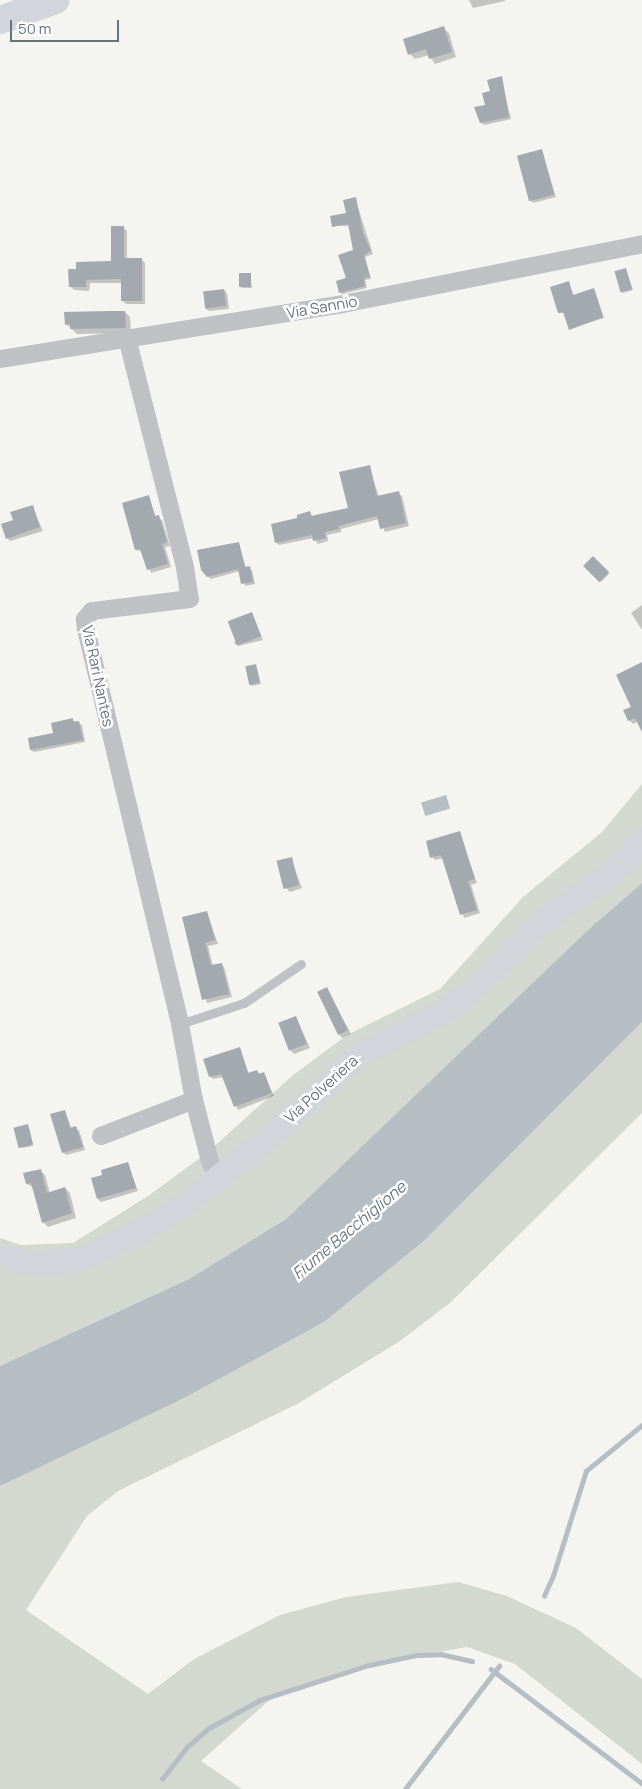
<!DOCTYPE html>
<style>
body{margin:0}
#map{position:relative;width:642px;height:1789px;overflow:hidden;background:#f4f4f1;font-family:Manrope,sans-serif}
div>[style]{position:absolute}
.green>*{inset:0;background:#d3d9d1}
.water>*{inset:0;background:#b6bec3;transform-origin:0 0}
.shadow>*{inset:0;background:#0003}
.stream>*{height:4.5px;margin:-2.25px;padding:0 2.25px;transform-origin:2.25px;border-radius:2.25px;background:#b6bec3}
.building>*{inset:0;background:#a4a9af;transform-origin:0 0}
.lane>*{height:9px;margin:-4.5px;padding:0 4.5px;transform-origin:4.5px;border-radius:4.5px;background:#bfc1c4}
.street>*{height:18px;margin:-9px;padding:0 9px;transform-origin:9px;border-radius:9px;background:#bfc1c4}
.secondary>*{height:25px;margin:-12.5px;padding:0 12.5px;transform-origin:12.5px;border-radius:12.5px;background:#d2d5d9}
.highway>*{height:28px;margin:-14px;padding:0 14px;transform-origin:14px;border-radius:14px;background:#d2d5d9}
span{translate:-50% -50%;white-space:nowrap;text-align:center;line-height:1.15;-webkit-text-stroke:5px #fff;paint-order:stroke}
.street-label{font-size:15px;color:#68717e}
.water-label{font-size:16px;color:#697882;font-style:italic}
.scale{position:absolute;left:10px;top:20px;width:109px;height:22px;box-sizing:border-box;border:2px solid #68717e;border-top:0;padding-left:6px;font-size:15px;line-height:18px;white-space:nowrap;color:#68717e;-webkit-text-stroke:4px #fff;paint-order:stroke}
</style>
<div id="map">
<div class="green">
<div style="clip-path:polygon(642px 784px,642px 883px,589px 929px,286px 1219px,189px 1279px,0 1366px,0 1238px,21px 1245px,73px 1243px,148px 1196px,208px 1152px,292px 1076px,347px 1035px,440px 989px,523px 897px,602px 832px)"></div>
<div style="clip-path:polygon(642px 1022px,642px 1113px,451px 1302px,400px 1341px,299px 1403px,118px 1491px,87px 1516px,26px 1610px,148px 1694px,194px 1659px,280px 1615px,346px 1597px,458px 1582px,507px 1596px,576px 1628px,642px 1679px,642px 1764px,515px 1664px,467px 1647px,356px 1667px,274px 1696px,201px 1761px,242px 1789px,0 1789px,0 1486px,324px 1322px,424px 1241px)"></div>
</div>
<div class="water">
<div style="left:446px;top:795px;width:14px;height:26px;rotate:73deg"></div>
<div style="clip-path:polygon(642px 883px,642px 1022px,424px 1241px,324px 1322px,180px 1400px,0 1486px,0 1366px,189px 1279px,286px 1219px,589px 929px)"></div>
</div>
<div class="shadow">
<div style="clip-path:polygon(469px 0,505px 0,505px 1px,473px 8px)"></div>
<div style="clip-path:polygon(443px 28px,449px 33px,456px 57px,435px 64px,429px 55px,415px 59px,410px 54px)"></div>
<div style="clip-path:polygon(501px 77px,511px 119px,484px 125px,481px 122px,491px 92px)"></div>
<div style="clip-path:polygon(542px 151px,556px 197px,533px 203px,530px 199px)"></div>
<div style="clip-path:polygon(355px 198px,373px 254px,365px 257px,371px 279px,365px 280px,367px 288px,342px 294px,340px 292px,355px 251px,350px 226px,333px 226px,348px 214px)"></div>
<div style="clip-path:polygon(123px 227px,127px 231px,127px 259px,141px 259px,145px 263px,145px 304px,126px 304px,122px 300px,122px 283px,90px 283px,89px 291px,74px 290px,70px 286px,112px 262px)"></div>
<div style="clip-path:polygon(626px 270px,633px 290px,623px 293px,622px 292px)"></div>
<div style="clip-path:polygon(250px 274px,252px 288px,242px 288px,241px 287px)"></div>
<div style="clip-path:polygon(568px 282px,574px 296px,595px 291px,604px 318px,570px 329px,565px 313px,559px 313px)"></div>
<div style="clip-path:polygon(224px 290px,227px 293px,229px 309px,209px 311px,205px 308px)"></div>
<div style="clip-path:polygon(125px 312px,130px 317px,131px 333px,77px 334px,66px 324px)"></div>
<div style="clip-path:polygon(369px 466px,379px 497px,398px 493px,402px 496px,409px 526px,385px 532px,379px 519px,341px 529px,341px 532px,327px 535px,328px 541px,318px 544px,314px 538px,279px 545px,276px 542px,310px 512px,313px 517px,349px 509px)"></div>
<div style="clip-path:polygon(148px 497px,156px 517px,162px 520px,170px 546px,165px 547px,171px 567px,151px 573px,143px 552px,136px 550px)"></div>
<div style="clip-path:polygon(32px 506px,43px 531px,10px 541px,7px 538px,14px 520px)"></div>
<div style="clip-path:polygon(239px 544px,246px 568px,252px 570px,255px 584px,245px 586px,240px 571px,211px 579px,202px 570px)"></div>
<div style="clip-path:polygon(591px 559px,609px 574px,601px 582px,585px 566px)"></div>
<div style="clip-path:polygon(642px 605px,642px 630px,631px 613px)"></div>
<div style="clip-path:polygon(252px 614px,263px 640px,238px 646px,234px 643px)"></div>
<div style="clip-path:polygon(642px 664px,642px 719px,633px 724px,629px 720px)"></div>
<div style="clip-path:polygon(256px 666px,261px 684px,251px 686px,250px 685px)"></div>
<div style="clip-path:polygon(72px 720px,82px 725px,85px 742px,34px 752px,31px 750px)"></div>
<div style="clip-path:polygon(459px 833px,477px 883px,471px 885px,480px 913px,464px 918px,444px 858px,435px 860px,432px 857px)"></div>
<div style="clip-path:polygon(291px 859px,302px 888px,290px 892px,286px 888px)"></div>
<div style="clip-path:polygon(207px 912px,218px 944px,208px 946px,213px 966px,221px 964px,224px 967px,232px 997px,207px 1003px,184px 918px)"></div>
<div style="clip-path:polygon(327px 989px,351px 1034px,342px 1038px,339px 1034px)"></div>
<div style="clip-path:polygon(296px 1017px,310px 1048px,294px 1054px,291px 1051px)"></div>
<div style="clip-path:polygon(240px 1049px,249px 1074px,263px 1073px,274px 1096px,238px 1110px,224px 1077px,213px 1079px,210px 1076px)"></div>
<div style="clip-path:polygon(65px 1112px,72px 1129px,79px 1130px,85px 1150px,66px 1155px,63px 1152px)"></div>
<div style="clip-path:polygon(29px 1127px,33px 1146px,22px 1148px,20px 1147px)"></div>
<div style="clip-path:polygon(128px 1163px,138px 1191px,101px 1202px,98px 1199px)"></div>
<div style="clip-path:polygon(40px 1170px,45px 1175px,50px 1193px,65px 1188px,70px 1193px,76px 1218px,48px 1227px,43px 1222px,34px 1188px,27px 1184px)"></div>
</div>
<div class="stream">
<div style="left:544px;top:1596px;width:22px;rotate:-66deg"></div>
<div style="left:553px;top:1576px;width:110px;rotate:-72.6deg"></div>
<div style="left:586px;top:1471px;width:72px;rotate:-39.4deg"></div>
<div style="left:491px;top:1669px;width:189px;rotate:37.1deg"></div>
<div style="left:162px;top:1779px;width:39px;rotate:-52deg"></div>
<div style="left:186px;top:1748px;width:30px;rotate:-41deg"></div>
<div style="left:209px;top:1728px;width:58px;rotate:-28.8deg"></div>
<div style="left:260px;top:1700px;width:114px;rotate:-17.8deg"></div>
<div style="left:369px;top:1665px;width:49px;rotate:-11.8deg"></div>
<div style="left:417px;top:1655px;width:24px;rotate:-2deg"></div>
<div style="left:441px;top:1654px;width:32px;rotate:13deg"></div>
<div style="left:405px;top:1789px;width:155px;rotate:-52.6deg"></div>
</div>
<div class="building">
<div style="clip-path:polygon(444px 26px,452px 52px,429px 59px,426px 49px,408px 55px,403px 39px)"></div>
<div style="clip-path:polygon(502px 76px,509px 117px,480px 123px,474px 107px,485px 105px,482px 93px,490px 91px,487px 80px)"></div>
<div style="left:542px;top:149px;width:47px;height:26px;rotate:75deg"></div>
<div style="clip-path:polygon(356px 197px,363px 233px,371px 251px,364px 255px,370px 277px,364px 278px,365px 286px,339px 293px,336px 281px,346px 278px,338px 255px,353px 250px,348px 224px,332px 227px,330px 216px,346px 213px,343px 200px)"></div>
<div style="clip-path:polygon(111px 226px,124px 226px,124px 258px,142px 258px,142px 301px,121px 301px,121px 279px,86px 280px,86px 287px,69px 287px,68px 269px,76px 269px,76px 262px,111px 261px)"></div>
<div style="left:626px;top:268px;width:22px;height:12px;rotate:74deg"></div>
<div style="left:239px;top:273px;width:12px;height:14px"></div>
<div style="clip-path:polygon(569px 281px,573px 295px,594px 288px,603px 317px,569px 330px,563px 312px,558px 313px,550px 287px)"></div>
<div style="left:224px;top:289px;width:17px;height:21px;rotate:83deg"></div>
<div style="clip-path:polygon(109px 311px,125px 311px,126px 328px,70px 329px,70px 324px,65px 325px,64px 312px)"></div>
<div style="clip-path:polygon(370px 465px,377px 496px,399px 491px,406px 523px,380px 529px,377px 516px,338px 526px,339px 529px,325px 532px,326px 538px,313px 541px,312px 535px,275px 543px,271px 524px,297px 518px,297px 515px,310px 511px,311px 516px,348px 508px,339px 472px)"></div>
<div style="clip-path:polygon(149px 495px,155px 516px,159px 515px,167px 542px,162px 544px,168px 564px,147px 570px,140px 549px,135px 550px,122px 503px)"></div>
<div style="clip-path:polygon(33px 505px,40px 527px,6px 539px,1px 524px,13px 520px,10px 512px)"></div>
<div style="clip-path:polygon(239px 542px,245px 567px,250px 566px,253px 582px,241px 584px,238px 569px,207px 577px,201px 570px,197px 550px)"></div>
<div style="left:593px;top:556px;width:23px;height:14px;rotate:45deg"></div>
<div style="left:252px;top:612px;width:26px;height:26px;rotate:69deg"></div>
<div style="clip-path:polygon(642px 662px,642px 732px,635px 718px,628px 721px,623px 710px,631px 707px,616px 675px)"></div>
<div style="left:256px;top:664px;width:19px;height:11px;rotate:78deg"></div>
<div style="clip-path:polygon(73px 718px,73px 722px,79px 721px,83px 740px,30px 750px,28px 738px,53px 733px,51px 723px)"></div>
<div style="clip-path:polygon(460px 831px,475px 879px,468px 881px,477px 910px,460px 915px,441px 855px,430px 858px,426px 841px)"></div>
<div style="left:292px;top:857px;width:29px;height:16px;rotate:76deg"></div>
<div style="clip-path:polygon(207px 911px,215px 940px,205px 943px,211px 965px,222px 963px,229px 994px,202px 1000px,182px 917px)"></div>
<div style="left:327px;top:987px;width:48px;height:11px;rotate:64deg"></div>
<div style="left:296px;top:1016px;width:30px;height:19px;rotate:69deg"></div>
<div style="clip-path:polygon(240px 1047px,248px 1073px,257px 1070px,259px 1074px,264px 1072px,272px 1093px,234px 1107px,221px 1074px,209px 1077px,203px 1059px)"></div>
<div style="clip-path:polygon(65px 1110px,70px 1128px,76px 1126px,83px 1147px,62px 1153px,50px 1114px)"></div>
<div style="left:28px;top:1124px;width:21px;height:15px;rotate:76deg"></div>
<div style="clip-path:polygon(128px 1162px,136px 1188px,97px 1199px,91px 1178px,102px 1175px,101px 1170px)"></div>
<div style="clip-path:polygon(41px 1169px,47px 1193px,65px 1187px,72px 1213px,42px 1223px,31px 1183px,26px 1184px,23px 1173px)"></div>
</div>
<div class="lane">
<div style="left:180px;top:1024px;width:67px;rotate:-18.2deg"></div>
<div style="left:244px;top:1003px;width:69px;rotate:-34.4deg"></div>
</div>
<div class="street">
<div style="left:127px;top:338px;width:237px;rotate:75.8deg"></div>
<div style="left:185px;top:568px;width:31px;rotate:81deg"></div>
<div style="left:190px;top:599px;width:99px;rotate:173deg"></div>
<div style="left:92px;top:611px;width:11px;rotate:131deg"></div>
<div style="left:85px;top:619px;width:10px;rotate:84deg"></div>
<div style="left:86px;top:629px;width:406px;rotate:76.6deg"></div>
<div style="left:180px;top:1024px;width:77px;rotate:79.6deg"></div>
<div style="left:194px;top:1100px;width:63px;rotate:75.3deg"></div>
<div style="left:210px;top:1161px;width:20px;rotate:66deg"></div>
<div style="left:0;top:359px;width:347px;rotate:-9.1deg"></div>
<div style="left:343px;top:304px;width:305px;rotate:-11.3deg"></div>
<div style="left:101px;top:1136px;width:100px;rotate:-21.2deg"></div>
</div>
<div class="secondary">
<div style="left:0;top:1257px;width:36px;rotate:10deg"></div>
<div style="left:35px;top:1263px;width:46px;rotate:-5deg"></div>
<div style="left:81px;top:1259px;width:62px;rotate:-24.9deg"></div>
<div style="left:137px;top:1233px;width:54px;rotate:-31.3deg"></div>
<div style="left:183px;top:1205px;width:105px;rotate:-38.4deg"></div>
<div style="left:265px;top:1140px;width:127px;rotate:-42.5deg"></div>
<div style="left:359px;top:1054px;width:91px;rotate:-26.8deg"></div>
<div style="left:440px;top:1013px;width:34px;rotate:-36deg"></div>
<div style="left:468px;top:993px;width:99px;rotate:-44.2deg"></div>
<div style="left:539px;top:924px;width:76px;rotate:-35.4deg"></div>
<div style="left:601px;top:880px;width:33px;rotate:-39deg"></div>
<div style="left:627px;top:859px;width:24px;rotate:-52deg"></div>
</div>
<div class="highway">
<div style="left:0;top:20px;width:59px;rotate:-19.7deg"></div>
</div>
<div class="street-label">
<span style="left:322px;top:307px;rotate:-10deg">Via Sannio</span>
<span style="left:98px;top:676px;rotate:78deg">Via Rari Nantes</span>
<span style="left:321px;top:1089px;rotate:-42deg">Via Polveriera</span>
</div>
<div class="water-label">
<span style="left:349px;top:1230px;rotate:-40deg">Fiume Bacchiglione</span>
</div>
<div class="scale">50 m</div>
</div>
